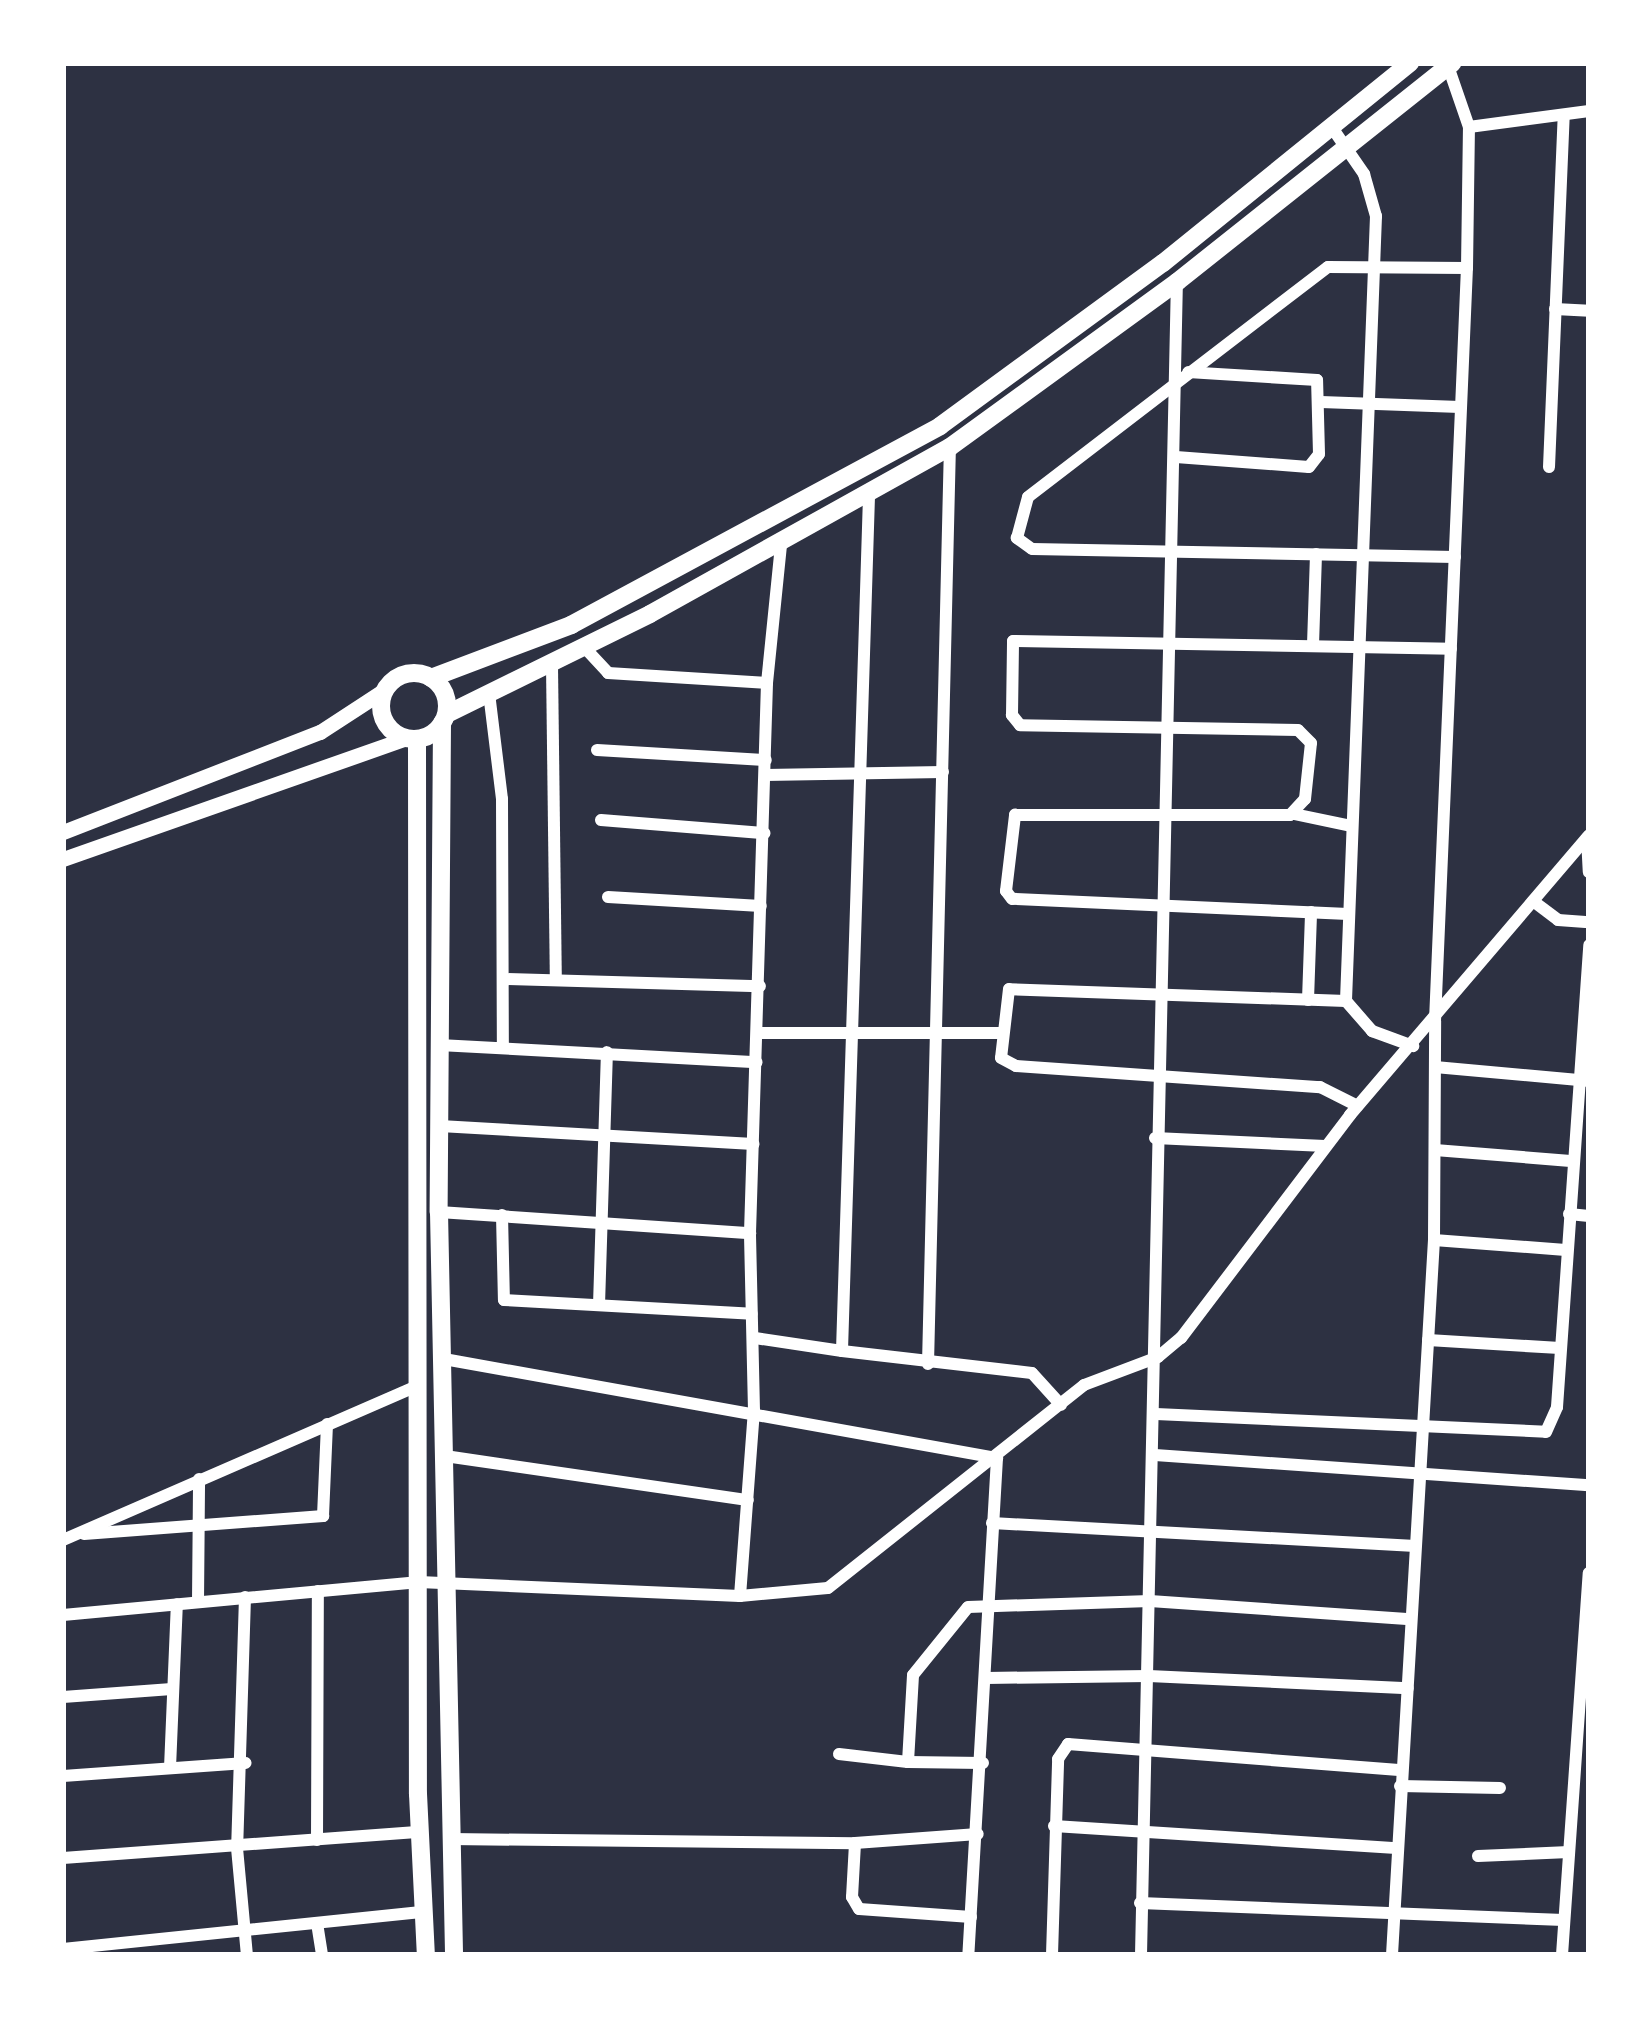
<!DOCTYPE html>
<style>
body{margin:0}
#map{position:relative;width:1652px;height:2018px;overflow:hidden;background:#2d3142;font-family:Mulish,sans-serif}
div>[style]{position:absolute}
.minor>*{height:12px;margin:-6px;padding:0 6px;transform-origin:6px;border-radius:6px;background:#fff}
.tertiary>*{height:15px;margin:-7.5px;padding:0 7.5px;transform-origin:7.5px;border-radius:7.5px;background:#fff}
.primary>*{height:18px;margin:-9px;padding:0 9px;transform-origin:9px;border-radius:9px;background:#fff}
.primary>.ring{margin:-9px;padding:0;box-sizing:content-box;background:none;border:18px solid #fff;border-radius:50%}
span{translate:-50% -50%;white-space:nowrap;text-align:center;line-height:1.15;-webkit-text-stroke:12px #fff;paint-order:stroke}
.frame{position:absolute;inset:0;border:66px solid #fff;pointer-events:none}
</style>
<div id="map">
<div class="minor">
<div style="left:1469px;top:127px;width:121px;rotate:-7.6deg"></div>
<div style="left:1333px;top:129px;width:55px;rotate:55.4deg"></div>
<div style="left:1364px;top:174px;width:44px;rotate:74.1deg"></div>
<div style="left:1376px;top:216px;width:786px;rotate:92.19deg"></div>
<div style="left:1346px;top:1001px;width:40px;rotate:49deg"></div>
<div style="left:1372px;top:1031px;width:44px;rotate:20.1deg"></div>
<div style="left:1555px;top:309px;width:34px;rotate:3deg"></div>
<div style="left:1321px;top:402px;width:139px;rotate:2.1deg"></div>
<div style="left:1176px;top:457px;width:133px;rotate:4.3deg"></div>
<div style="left:1309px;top:467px;width:16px;rotate:-52deg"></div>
<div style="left:1319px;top:454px;width:74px;rotate:-91.5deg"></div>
<div style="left:1317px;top:380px;width:129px;rotate:-176.5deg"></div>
<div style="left:1549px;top:467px;width:352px;rotate:-87.6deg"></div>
<div style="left:869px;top:496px;width:855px;rotate:91.81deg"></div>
<div style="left:842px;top:1351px;width:191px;rotate:6.6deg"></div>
<div style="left:1032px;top:1373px;width:43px;rotate:47.8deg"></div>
<div style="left:1455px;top:557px;width:423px;rotate:-178.9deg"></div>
<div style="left:1032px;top:549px;width:19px;rotate:-144deg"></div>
<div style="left:1017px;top:538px;width:42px;rotate:-75deg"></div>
<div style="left:1028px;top:497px;width:378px;rotate:-37.5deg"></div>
<div style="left:1328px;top:267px;width:139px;rotate:0.4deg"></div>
<div style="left:1313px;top:645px;width:91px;rotate:-88.1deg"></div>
<div style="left:585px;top:648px;width:34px;rotate:47deg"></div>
<div style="left:608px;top:673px;width:159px;rotate:3.6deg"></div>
<div style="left:552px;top:665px;width:313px;rotate:89.3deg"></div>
<div style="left:489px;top:693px;width:107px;rotate:83deg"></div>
<div style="left:502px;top:799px;width:249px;rotate:89.8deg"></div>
<div style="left:597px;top:750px;width:169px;rotate:3.4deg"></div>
<div style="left:765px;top:775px;width:178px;rotate:-1deg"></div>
<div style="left:1294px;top:814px;width:58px;rotate:11.9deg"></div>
<div style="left:601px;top:820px;width:164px;rotate:4.6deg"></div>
<div style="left:1587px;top:838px;width:34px;rotate:87deg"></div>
<div style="left:608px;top:897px;width:153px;rotate:3.4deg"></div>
<div style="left:1533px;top:901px;width:31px;rotate:37deg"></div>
<div style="left:1558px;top:920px;width:31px;rotate:4deg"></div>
<div style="left:1348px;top:914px;width:336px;rotate:-177.4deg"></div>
<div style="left:1012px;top:899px;width:10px;rotate:-127deg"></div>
<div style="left:1006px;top:891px;width:77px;rotate:-83.2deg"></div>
<div style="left:1015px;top:815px;width:275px"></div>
<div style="left:1290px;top:815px;width:22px;rotate:-47deg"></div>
<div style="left:1305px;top:799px;width:56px;rotate:-83.9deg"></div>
<div style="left:1311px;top:743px;width:18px;rotate:-135deg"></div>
<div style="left:1298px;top:730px;width:278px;rotate:-179deg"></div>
<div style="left:1020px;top:725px;width:13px;rotate:-129deg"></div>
<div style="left:1012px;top:715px;width:74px;rotate:-89.2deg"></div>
<div style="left:1013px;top:641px;width:438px;rotate:1deg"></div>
<div style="left:504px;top:979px;width:256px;rotate:1.6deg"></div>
<div style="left:1308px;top:1000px;width:88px;rotate:-88deg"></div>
<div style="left:1346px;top:1001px;width:337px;rotate:-178deg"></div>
<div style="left:1009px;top:989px;width:69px;rotate:96.6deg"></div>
<div style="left:1001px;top:1058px;width:17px;rotate:28deg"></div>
<div style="left:1016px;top:1066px;width:305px;rotate:4deg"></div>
<div style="left:1320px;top:1087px;width:42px;rotate:26.6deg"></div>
<div style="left:758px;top:1033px;width:241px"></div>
<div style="left:439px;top:1045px;width:318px;rotate:3.1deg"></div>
<div style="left:1435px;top:1067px;width:155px;rotate:5.2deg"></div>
<div style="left:440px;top:1126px;width:314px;rotate:3.3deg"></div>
<div style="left:1155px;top:1138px;width:170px;rotate:2.7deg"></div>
<div style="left:1435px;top:1150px;width:136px;rotate:4.6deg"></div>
<div style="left:439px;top:1212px;width:312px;rotate:3.9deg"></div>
<div style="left:1569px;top:1214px;width:20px;rotate:6deg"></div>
<div style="left:502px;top:1215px;width:85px;rotate:88.7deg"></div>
<div style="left:504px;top:1300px;width:248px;rotate:3.2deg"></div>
<div style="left:1434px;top:1240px;width:132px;rotate:4.3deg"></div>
<div style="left:599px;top:1305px;width:253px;rotate:-88.2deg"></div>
<div style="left:755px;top:1338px;width:88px;rotate:8.5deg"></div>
<div style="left:1428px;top:1340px;width:132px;rotate:3.5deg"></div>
<div style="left:444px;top:1359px;width:562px;rotate:10.15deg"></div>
<div style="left:997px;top:1458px;width:498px;rotate:93.3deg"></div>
<div style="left:928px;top:1364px;width:917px;rotate:-88.63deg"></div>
<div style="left:1156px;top:1414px;width:390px;rotate:2.6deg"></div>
<div style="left:1546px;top:1432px;width:27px;rotate:-66deg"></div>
<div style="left:1557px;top:1407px;width:463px;rotate:-86deg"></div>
<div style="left:1155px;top:1455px;width:435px;rotate:4deg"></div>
<div style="left:445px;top:1456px;width:306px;rotate:8.3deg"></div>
<div style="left:992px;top:1523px;width:424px;rotate:3.1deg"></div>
<div style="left:84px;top:1534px;width:240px;rotate:-4.3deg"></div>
<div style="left:323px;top:1516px;width:92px;rotate:-87.5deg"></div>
<div style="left:63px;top:1540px;width:388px;rotate:-23.5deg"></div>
<div style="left:740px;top:1596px;width:186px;rotate:-85.7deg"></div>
<div style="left:754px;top:1411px;width:178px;rotate:-91.3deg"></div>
<div style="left:750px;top:1233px;width:550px;rotate:-88.23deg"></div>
<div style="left:767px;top:683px;width:140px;rotate:-84.2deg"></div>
<div style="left:245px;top:1597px;width:251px;rotate:91.8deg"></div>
<div style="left:237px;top:1848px;width:107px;rotate:84.7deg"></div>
<div style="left:198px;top:1602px;width:123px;rotate:-89.5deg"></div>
<div style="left:63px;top:1615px;width:358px;rotate:-5.3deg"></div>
<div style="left:419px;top:1582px;width:321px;rotate:2.5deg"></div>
<div style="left:740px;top:1596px;width:88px;rotate:-5.2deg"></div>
<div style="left:828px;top:1588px;width:327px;rotate:-38.4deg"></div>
<div style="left:1084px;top:1385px;width:79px;rotate:-20.7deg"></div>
<div style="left:1158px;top:1357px;width:30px;rotate:-40deg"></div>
<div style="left:1181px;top:1338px;width:280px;rotate:-52.8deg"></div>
<div style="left:1350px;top:1115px;width:368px;rotate:-49.5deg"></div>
<div style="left:986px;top:1678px;width:163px;rotate:-0.7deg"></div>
<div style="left:1149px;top:1676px;width:259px;rotate:2.7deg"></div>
<div style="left:63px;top:1697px;width:109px;rotate:-4.2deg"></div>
<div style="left:839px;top:1754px;width:69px;rotate:6.6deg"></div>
<div style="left:983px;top:1763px;width:75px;rotate:-179.2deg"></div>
<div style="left:908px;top:1762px;width:87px;rotate:-86.7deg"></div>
<div style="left:913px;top:1675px;width:87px;rotate:-51deg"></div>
<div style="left:968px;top:1607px;width:182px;rotate:-1.9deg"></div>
<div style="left:1150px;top:1601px;width:261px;rotate:4deg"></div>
<div style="left:170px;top:1768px;width:164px;rotate:-87.6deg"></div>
<div style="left:63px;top:1776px;width:183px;rotate:-4.1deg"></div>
<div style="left:1400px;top:1786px;width:100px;rotate:1.1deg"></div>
<div style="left:1054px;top:1826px;width:343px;rotate:3.7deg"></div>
<div style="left:450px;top:1839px;width:405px;rotate:0.6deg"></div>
<div style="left:317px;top:1840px;width:249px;rotate:-89.8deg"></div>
<div style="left:1478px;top:1856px;width:91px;rotate:-2.5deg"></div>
<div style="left:63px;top:1858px;width:358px;rotate:-4.2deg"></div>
<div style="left:1140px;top:1903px;width:424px;rotate:2.3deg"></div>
<div style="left:971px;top:1917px;width:112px;rotate:-175.9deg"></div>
<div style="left:859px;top:1909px;width:14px;rotate:-120deg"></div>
<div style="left:852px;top:1897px;width:54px;rotate:-86.8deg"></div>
<div style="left:855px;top:1843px;width:123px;rotate:-4.2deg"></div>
<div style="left:317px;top:1923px;width:32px;rotate:81deg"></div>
<div style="left:63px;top:1949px;width:360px;rotate:-5.9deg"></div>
<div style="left:1052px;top:1955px;width:196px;rotate:-88.2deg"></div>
<div style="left:1058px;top:1759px;width:18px;rotate:-56deg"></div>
<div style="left:1068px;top:1744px;width:335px;rotate:4.5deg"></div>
<div style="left:1141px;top:1955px;width:1673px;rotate:-88.77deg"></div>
<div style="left:1392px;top:1955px;width:716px;rotate:-86.64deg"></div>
<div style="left:1434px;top:1240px;width:219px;rotate:-89.7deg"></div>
<div style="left:1435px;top:1021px;width:754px;rotate:-87.57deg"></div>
<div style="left:1467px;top:268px;width:141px;rotate:-89.2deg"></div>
<div style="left:1469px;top:127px;width:68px;rotate:-109deg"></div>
<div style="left:1562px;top:1955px;width:383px;rotate:-86deg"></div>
</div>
<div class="tertiary">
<div style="left:63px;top:832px;width:276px;rotate:-21.3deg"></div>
<div style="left:320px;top:732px;width:79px;rotate:-33.1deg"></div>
<div style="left:63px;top:859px;width:365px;rotate:-19.4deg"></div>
</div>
<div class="primary">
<div class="ring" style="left:381px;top:673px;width:48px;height:48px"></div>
<div style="left:431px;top:678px;width:150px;rotate:-20.7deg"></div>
<div style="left:571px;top:625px;width:419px;rotate:-28.3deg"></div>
<div style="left:940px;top:426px;width:276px;rotate:-36.2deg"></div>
<div style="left:1163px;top:263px;width:318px;rotate:-39deg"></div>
<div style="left:447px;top:714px;width:226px;rotate:-26.2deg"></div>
<div style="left:650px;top:614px;width:343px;rotate:-29.1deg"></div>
<div style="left:950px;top:447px;width:281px;rotate:-36deg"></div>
<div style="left:1177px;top:282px;width:352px;rotate:-38.5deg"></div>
<div style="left:442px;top:723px;width:489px;rotate:90.4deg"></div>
<div style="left:439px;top:1212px;width:743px;rotate:88.84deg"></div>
<div style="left:417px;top:739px;width:1055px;rotate:89.95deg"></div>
<div style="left:418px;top:1794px;width:161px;rotate:87.2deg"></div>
</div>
<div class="frame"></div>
</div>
